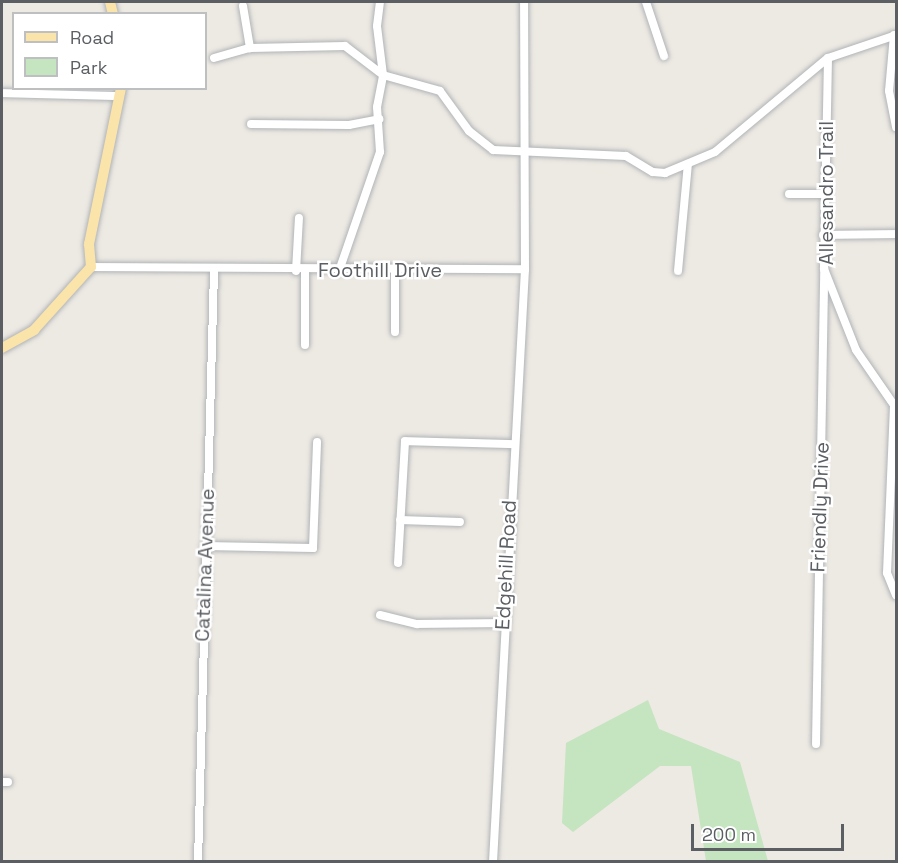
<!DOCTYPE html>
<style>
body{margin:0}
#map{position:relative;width:898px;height:863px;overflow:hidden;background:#ede9e3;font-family:"Space Grotesk",sans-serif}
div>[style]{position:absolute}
.green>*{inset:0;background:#c5e4c0}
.roads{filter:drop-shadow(0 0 2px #b0b4b7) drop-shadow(0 0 2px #b0b4b7)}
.minor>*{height:8px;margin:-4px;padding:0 4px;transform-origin:4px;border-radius:4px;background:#fff}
.major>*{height:10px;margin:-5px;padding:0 5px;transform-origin:5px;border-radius:5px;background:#fbe4aa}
span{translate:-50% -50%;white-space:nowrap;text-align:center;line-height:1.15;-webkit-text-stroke:5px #fff;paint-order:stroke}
.street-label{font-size:20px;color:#5b5f63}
.frame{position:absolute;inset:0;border:3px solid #5b5f63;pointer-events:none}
.legend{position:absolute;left:12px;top:12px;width:195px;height:78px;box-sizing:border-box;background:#fff;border:2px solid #bdbfc1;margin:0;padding:8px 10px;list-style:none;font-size:18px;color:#5b5f63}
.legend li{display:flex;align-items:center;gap:12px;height:30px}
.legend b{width:30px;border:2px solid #bdbfc1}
.scale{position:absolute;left:691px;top:824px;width:153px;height:27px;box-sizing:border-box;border:3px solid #5b5f63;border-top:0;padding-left:8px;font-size:18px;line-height:21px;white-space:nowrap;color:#5b5f63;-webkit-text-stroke:4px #fff;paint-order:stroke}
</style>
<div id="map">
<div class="green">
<div style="clip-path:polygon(648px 700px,659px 729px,740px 762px,768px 861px,706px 861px,691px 766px,660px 766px,573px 832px,562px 823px,566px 743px)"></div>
</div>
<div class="roads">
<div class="minor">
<div style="left:646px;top:2px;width:57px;rotate:71.6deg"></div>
<div style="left:243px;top:6px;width:43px;rotate:80.5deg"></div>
<div style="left:894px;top:35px;width:56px;rotate:95.1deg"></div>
<div style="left:889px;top:91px;width:37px;rotate:79deg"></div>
<div style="left:214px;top:58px;width:37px;rotate:-16deg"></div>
<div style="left:250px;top:48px;width:95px;rotate:-1.2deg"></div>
<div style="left:345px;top:46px;width:48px;rotate:37.3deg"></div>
<div style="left:383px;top:75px;width:59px;rotate:15.7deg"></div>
<div style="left:440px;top:91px;width:49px;rotate:54.1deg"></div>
<div style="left:469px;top:131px;width:31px;rotate:38deg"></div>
<div style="left:493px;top:150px;width:133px;rotate:2.6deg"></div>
<div style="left:626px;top:156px;width:31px;rotate:31deg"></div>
<div style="left:653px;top:172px;width:12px;rotate:5deg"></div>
<div style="left:665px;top:173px;width:54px;rotate:-22.8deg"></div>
<div style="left:715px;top:152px;width:147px;rotate:-39.8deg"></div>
<div style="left:828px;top:58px;width:72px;rotate:-18.7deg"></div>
<div style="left:828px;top:58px;width:211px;rotate:91.1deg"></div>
<div style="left:824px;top:269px;width:87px;rotate:68.4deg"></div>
<div style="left:856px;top:350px;width:70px;rotate:55.4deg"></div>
<div style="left:2px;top:93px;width:118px;rotate:1.5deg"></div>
<div style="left:251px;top:124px;width:98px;rotate:0.6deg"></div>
<div style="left:349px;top:125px;width:31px;rotate:-11deg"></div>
<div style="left:789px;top:194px;width:34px"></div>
<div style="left:823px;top:235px;width:73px;rotate:-0.8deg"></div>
<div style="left:91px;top:267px;width:434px;rotate:0.3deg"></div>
<div style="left:395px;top:270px;width:62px;rotate:90deg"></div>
<div style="left:296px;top:271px;width:53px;rotate:-86.8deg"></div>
<div style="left:339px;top:271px;width:126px;rotate:-71deg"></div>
<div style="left:380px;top:152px;width:45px;rotate:-93.8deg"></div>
<div style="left:377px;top:107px;width:33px;rotate:-79deg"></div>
<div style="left:383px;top:75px;width:49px;rotate:-97deg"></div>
<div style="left:377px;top:26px;width:24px;rotate:-83deg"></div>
<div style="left:678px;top:271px;width:107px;rotate:-84.7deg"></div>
<div style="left:305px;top:345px;width:74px;rotate:-90deg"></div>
<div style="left:894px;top:406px;width:167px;rotate:92.4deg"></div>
<div style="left:887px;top:573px;width:24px;rotate:68deg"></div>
<div style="left:400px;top:520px;width:60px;rotate:1.9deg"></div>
<div style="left:205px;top:546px;width:108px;rotate:1.1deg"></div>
<div style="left:313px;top:548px;width:106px;rotate:-87.8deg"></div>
<div style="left:398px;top:563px;width:122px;rotate:-86.7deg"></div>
<div style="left:405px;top:441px;width:108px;rotate:1.6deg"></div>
<div style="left:380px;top:615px;width:38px;rotate:14deg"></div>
<div style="left:417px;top:624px;width:86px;rotate:-0.7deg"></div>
<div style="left:816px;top:744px;width:475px;rotate:-89deg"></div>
<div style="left:2px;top:782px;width:6px"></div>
<div style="left:198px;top:862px;width:593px;rotate:-88.45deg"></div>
<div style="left:493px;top:862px;width:594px;rotate:-86.91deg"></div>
<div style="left:525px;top:269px;width:267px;rotate:-90.2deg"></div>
</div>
<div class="major">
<div style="left:110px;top:2px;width:12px;rotate:76deg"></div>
<div style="left:2px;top:348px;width:37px;rotate:-29deg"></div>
<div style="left:34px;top:330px;width:85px;rotate:-47.9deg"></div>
<div style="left:91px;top:267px;width:23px;rotate:-95deg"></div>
<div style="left:89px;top:244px;width:159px;rotate:-78.4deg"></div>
</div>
</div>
<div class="street-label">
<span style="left:826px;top:193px;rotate:-90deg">Allesandro Trail</span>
<span style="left:380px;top:270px">Foothill Drive</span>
<span style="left:820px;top:507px;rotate:-88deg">Friendly Drive</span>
<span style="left:205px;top:565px;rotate:-88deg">Catalina Avenue</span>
<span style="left:506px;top:565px;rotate:-87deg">Edgehill Road</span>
</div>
<div class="frame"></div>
<ul class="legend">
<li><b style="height:8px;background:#fbe4aa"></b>Road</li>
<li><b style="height:16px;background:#c5e4c0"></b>Park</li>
</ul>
<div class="scale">200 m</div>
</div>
